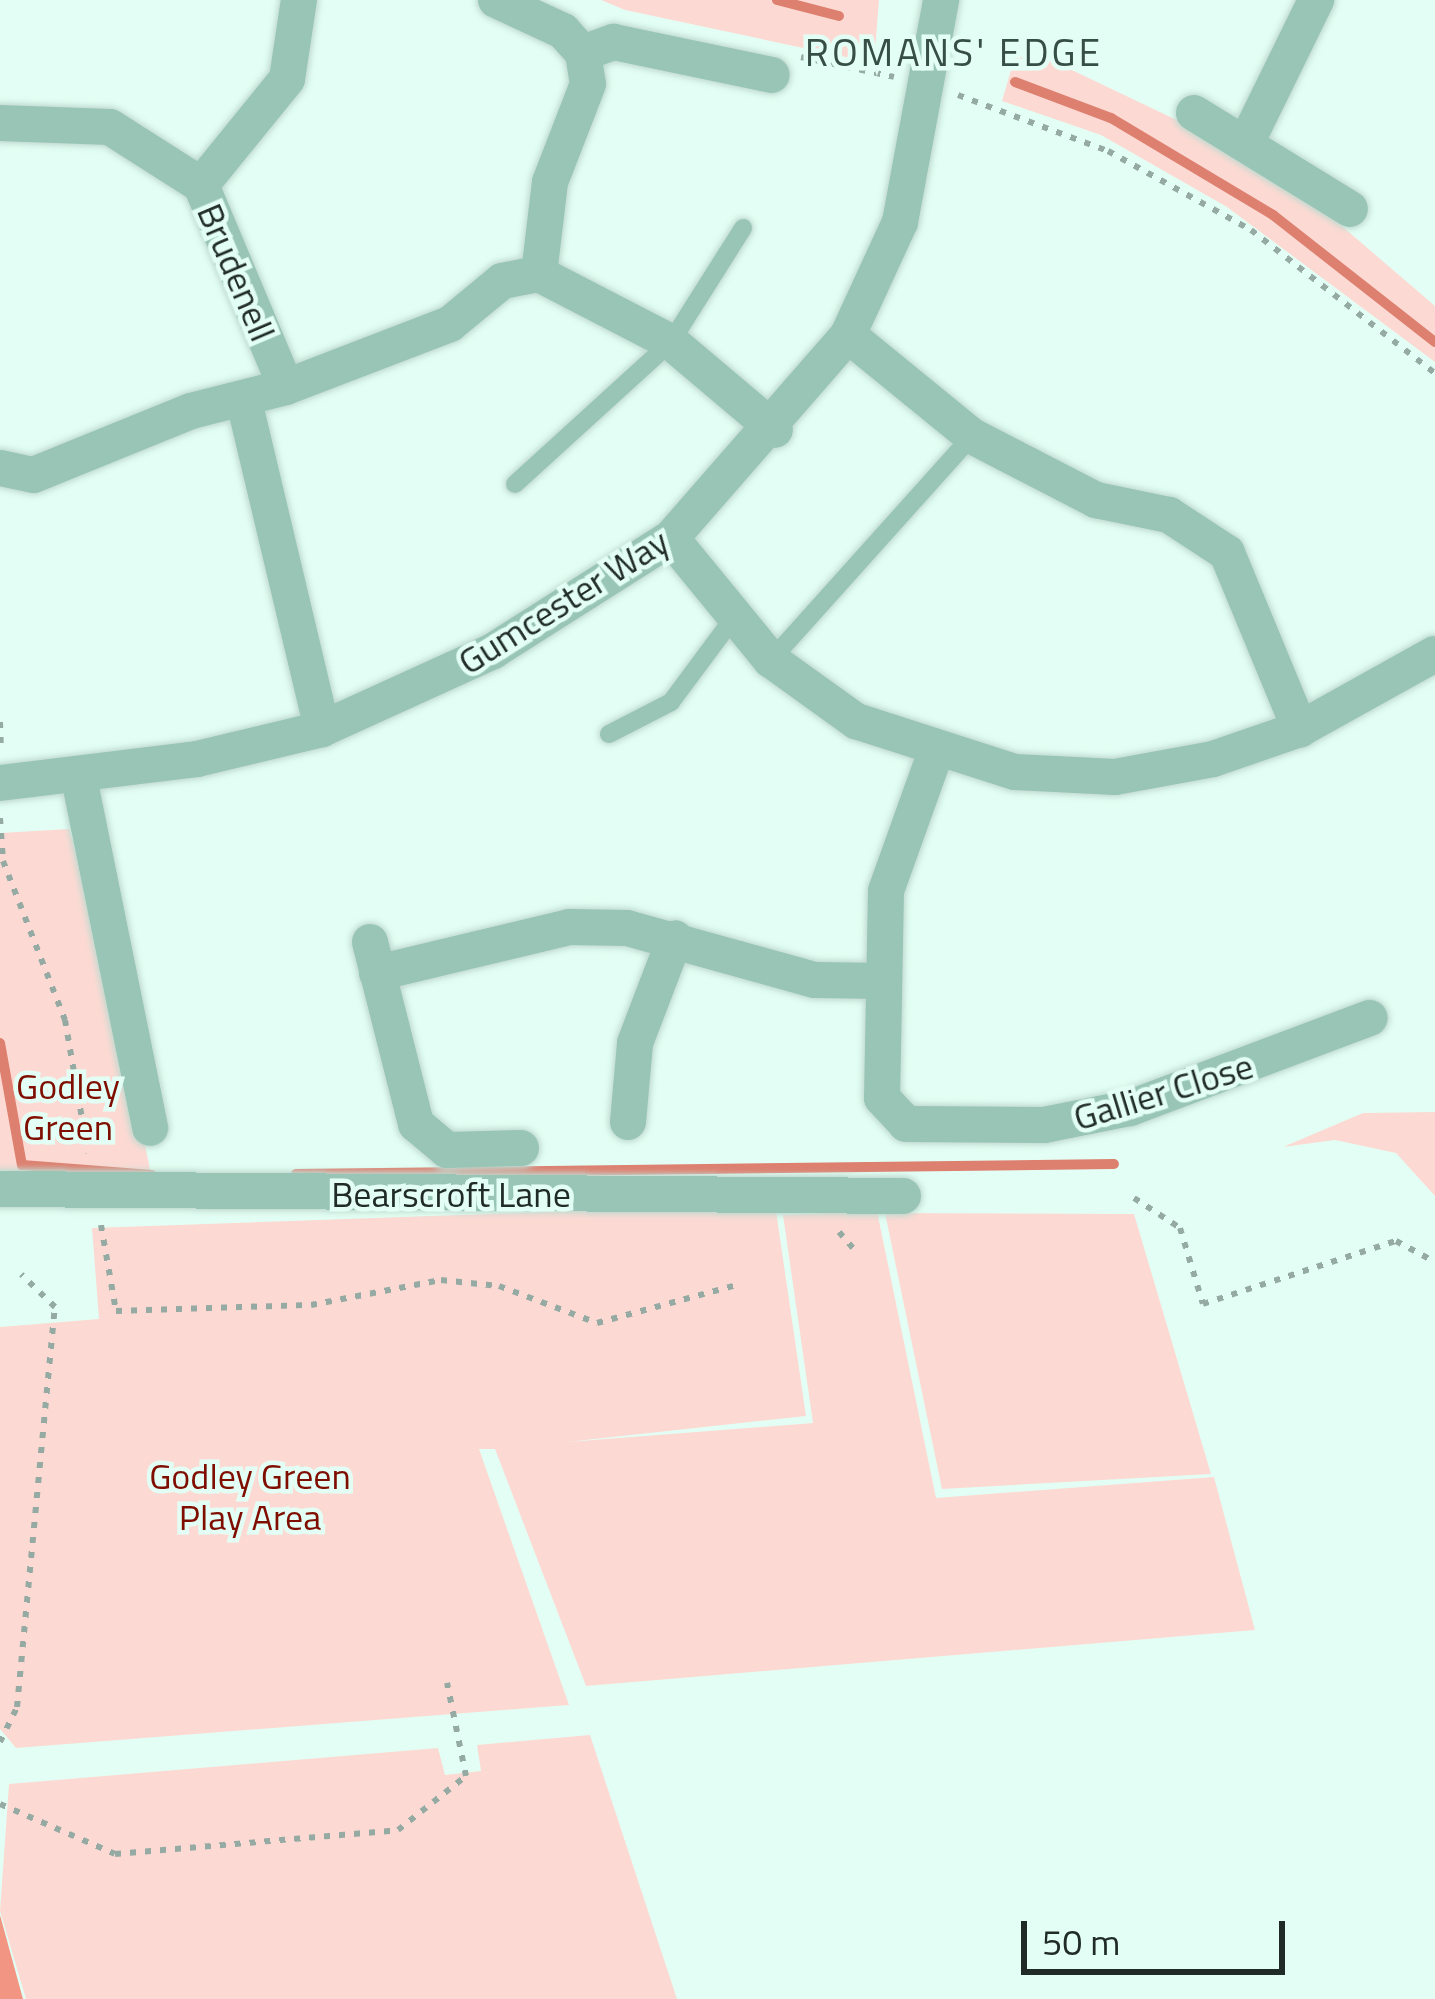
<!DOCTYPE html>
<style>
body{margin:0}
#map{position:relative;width:1435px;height:1999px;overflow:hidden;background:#e3fff5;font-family:"Titillium Web",sans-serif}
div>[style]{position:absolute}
.green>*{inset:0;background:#fcdad3}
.forest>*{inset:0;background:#f39583}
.stream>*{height:10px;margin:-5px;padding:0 5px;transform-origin:5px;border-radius:5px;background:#dd8070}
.path>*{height:6px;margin-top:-3px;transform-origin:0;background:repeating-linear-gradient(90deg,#95aaa3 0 6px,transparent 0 15px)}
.roads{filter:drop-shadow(0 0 3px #c0d9d0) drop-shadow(0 0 3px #c0d9d0)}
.lane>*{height:18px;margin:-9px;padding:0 9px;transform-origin:9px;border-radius:9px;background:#98c5b5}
.street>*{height:36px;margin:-18px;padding:0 18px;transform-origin:18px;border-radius:18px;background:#98c5b5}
span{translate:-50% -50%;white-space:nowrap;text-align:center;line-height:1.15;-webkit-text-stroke:9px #e3fff5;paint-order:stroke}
.street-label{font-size:36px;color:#202b27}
.park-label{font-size:36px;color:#7f0d00}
.neighbourhood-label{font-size:39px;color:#374e46;letter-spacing:3px}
.scale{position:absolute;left:1021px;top:1921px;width:264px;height:54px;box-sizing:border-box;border:6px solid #202b27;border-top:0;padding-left:15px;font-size:36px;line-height:42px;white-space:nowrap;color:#202b27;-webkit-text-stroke:9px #e3fff5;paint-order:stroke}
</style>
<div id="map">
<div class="green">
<div style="clip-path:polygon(601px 0,879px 0,874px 63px,625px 10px)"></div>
<div style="clip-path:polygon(1015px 56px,1055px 62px,1183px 123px,1336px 221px,1435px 306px,1435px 362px,1227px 207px,1101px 135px,1002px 101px)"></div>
<div style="clip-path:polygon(69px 829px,115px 991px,152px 1180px,0 1170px,0 833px)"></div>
<div style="clip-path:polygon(1435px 1112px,1435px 1196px,1396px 1153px,1335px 1140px,1283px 1147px,1363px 1113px)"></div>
<div style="clip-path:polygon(775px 1204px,806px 1416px,567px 1442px,813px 1423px,783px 1215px,877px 1211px,936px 1498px,1214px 1477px,1255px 1630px,586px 1686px,495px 1449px,479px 1449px,569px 1705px,16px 1748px,0 1729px,0 1327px,99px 1319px,92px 1228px)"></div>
<div style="clip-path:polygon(885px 1213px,1134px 1214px,1211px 1474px,942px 1489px)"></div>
<div style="clip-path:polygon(590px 1735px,677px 1999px,26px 1999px,0 1911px,9px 1784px,438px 1748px,445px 1775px,481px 1771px,477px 1745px)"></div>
</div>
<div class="forest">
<div style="clip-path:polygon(0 1915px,23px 1999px,0 1999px)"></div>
</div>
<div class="stream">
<div style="left:777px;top:0;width:64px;rotate:14.5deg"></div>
<div style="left:1015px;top:82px;width:103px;rotate:20.6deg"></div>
<div style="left:1111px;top:118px;width:189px;rotate:30.9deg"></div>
<div style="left:1273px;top:215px;width:206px;rotate:38.1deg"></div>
<div style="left:0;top:1043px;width:124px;rotate:79.8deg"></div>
<div style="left:22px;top:1165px;width:130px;rotate:4.4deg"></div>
<div style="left:296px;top:1174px;width:818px;rotate:-0.7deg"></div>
</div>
<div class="path">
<div style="left:801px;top:57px;width:95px;rotate:12.1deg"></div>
<div style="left:958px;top:95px;width:160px;rotate:20.5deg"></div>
<div style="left:1108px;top:151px;width:163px;rotate:28.9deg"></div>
<div style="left:1251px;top:230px;width:233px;rotate:37.9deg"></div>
<div style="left:0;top:722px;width:27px;rotate:88deg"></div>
<div style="left:0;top:818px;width:43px;rotate:86deg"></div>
<div style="left:3px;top:861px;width:171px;rotate:68.7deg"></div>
<div style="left:65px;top:1020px;width:135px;rotate:80.2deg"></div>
<div style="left:1134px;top:1198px;width:55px;rotate:33.1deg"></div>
<div style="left:1180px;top:1228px;width:79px;rotate:73.2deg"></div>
<div style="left:1203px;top:1304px;width:203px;rotate:-18.1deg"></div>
<div style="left:1396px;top:1241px;width:44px;rotate:28.3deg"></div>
<div style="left:101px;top:1225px;width:87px;rotate:80.1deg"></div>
<div style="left:116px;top:1311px;width:195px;rotate:-1.8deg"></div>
<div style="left:311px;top:1305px;width:132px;rotate:-10.9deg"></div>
<div style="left:441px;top:1280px;width:58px;rotate:5.9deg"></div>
<div style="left:499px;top:1286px;width:105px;rotate:20.7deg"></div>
<div style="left:597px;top:1323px;width:149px;rotate:-15.2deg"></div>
<div style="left:839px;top:1232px;width:28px;rotate:49deg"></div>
<div style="left:0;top:1742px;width:39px;rotate:-64deg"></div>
<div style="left:17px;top:1707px;width:402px;rotate:-84.6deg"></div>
<div style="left:55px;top:1307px;width:47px;rotate:-135.9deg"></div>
<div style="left:0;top:1804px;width:125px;rotate:23.5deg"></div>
<div style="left:115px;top:1854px;width:284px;rotate:-4.8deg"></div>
<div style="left:398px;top:1830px;width:87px;rotate:-38.5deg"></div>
<div style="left:466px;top:1776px;width:95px;rotate:-101.5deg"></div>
</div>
<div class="roads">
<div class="lane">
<div style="left:515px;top:484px;width:211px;rotate:-42.3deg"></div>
<div style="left:671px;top:342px;width:135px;rotate:-57.7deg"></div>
<div style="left:771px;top:660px;width:301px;rotate:-48.1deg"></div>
<div style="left:609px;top:734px;width:70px;rotate:-27.3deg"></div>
<div style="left:671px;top:702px;width:102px;rotate:-53.4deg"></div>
</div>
<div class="street">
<div style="left:496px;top:0;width:74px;rotate:24.8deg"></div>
<div style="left:563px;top:31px;width:30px;rotate:48deg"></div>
<div style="left:583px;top:53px;width:31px;rotate:81deg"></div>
<div style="left:588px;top:84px;width:105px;rotate:111.2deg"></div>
<div style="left:550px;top:182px;width:93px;rotate:96.8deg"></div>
<div style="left:583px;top:53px;width:33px;rotate:-20deg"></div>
<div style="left:614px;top:42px;width:161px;rotate:11.8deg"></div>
<div style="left:1194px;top:113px;width:183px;rotate:31.6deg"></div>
<div style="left:0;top:123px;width:110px;rotate:2.1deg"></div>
<div style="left:110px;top:127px;width:108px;rotate:32.5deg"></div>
<div style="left:201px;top:185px;width:219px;rotate:67.2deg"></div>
<div style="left:286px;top:387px;width:98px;rotate:165.8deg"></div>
<div style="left:191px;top:411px;width:170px;rotate:157.9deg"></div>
<div style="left:33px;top:475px;width:34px;rotate:-168deg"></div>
<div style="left:1249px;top:137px;width:153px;rotate:-63.9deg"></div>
<div style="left:201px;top:185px;width:136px;rotate:-50.9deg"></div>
<div style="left:287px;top:79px;width:80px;rotate:-81.4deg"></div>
<div style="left:848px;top:335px;width:160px;rotate:39.2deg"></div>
<div style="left:972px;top:436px;width:140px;rotate:27.3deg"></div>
<div style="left:1096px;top:500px;width:75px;rotate:11.6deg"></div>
<div style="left:1169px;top:515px;width:69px;rotate:33.2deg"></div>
<div style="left:1227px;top:553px;width:191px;rotate:67.5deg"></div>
<div style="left:286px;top:387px;width:176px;rotate:-21deg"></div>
<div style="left:450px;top:324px;width:67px;rotate:-39.6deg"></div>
<div style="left:502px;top:281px;width:38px;rotate:-11deg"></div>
<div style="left:539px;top:274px;width:148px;rotate:27.3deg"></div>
<div style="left:671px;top:342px;width:136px;rotate:40.2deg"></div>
<div style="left:244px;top:401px;width:337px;rotate:76.6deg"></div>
<div style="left:671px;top:538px;width:158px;rotate:50.7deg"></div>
<div style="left:771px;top:660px;width:105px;rotate:35.7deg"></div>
<div style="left:856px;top:721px;width:167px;rotate:17.8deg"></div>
<div style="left:1015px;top:772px;width:100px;rotate:2.9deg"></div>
<div style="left:1115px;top:777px;width:100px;rotate:-10.4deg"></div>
<div style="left:1213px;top:759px;width:92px;rotate:-19deg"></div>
<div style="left:1300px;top:729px;width:154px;rotate:-29.1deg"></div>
<div style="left:935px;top:754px;width:145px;rotate:109.7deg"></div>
<div style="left:886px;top:891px;width:207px;rotate:91.1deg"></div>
<div style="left:882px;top:1098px;width:35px;rotate:47deg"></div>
<div style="left:906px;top:1124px;width:138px;rotate:0.4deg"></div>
<div style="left:1044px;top:1125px;width:88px;rotate:-11.2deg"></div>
<div style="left:1130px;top:1108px;width:256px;rotate:-20.6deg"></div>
<div style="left:79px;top:778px;width:357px;rotate:78.5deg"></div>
<div style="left:0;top:783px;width:198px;rotate:-6.9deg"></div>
<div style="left:197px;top:759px;width:129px;rotate:-13.5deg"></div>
<div style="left:322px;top:729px;width:188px;rotate:-24.5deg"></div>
<div style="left:493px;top:651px;width:211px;rotate:-32.4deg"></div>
<div style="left:671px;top:538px;width:269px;rotate:-48.9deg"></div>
<div style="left:848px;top:335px;width:124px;rotate:-65.3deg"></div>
<div style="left:900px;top:222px;width:226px;rotate:-79.5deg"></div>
<div style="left:370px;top:942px;width:188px;rotate:75.8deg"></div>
<div style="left:416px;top:1124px;width:40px;rotate:40deg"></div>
<div style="left:447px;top:1150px;width:74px;rotate:-1.5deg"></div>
<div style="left:377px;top:973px;width:198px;rotate:-13.4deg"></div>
<div style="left:570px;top:927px;width:57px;rotate:1deg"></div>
<div style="left:627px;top:928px;width:195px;rotate:15.5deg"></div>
<div style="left:815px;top:980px;width:65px;rotate:0.9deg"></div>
<div style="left:628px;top:1122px;width:79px;rotate:-84.9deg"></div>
<div style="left:635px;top:1043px;width:112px;rotate:-69.1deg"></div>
<div style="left:0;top:1189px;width:903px;rotate:0.44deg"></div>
</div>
</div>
<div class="street-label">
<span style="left:237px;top:272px;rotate:67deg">Brudenell</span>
<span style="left:563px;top:601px;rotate:-32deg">Gumcester Way</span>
<span style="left:1163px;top:1091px;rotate:-17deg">Gallier Close</span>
<span style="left:451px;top:1194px">Bearscroft Lane</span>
</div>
<div class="park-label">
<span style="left:68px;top:1106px">Godley<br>Green</span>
<span style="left:250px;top:1496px">Godley Green<br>Play Area</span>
</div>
<div class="neighbourhood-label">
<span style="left:954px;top:52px">ROMANS' EDGE</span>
</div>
<div class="scale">50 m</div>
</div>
